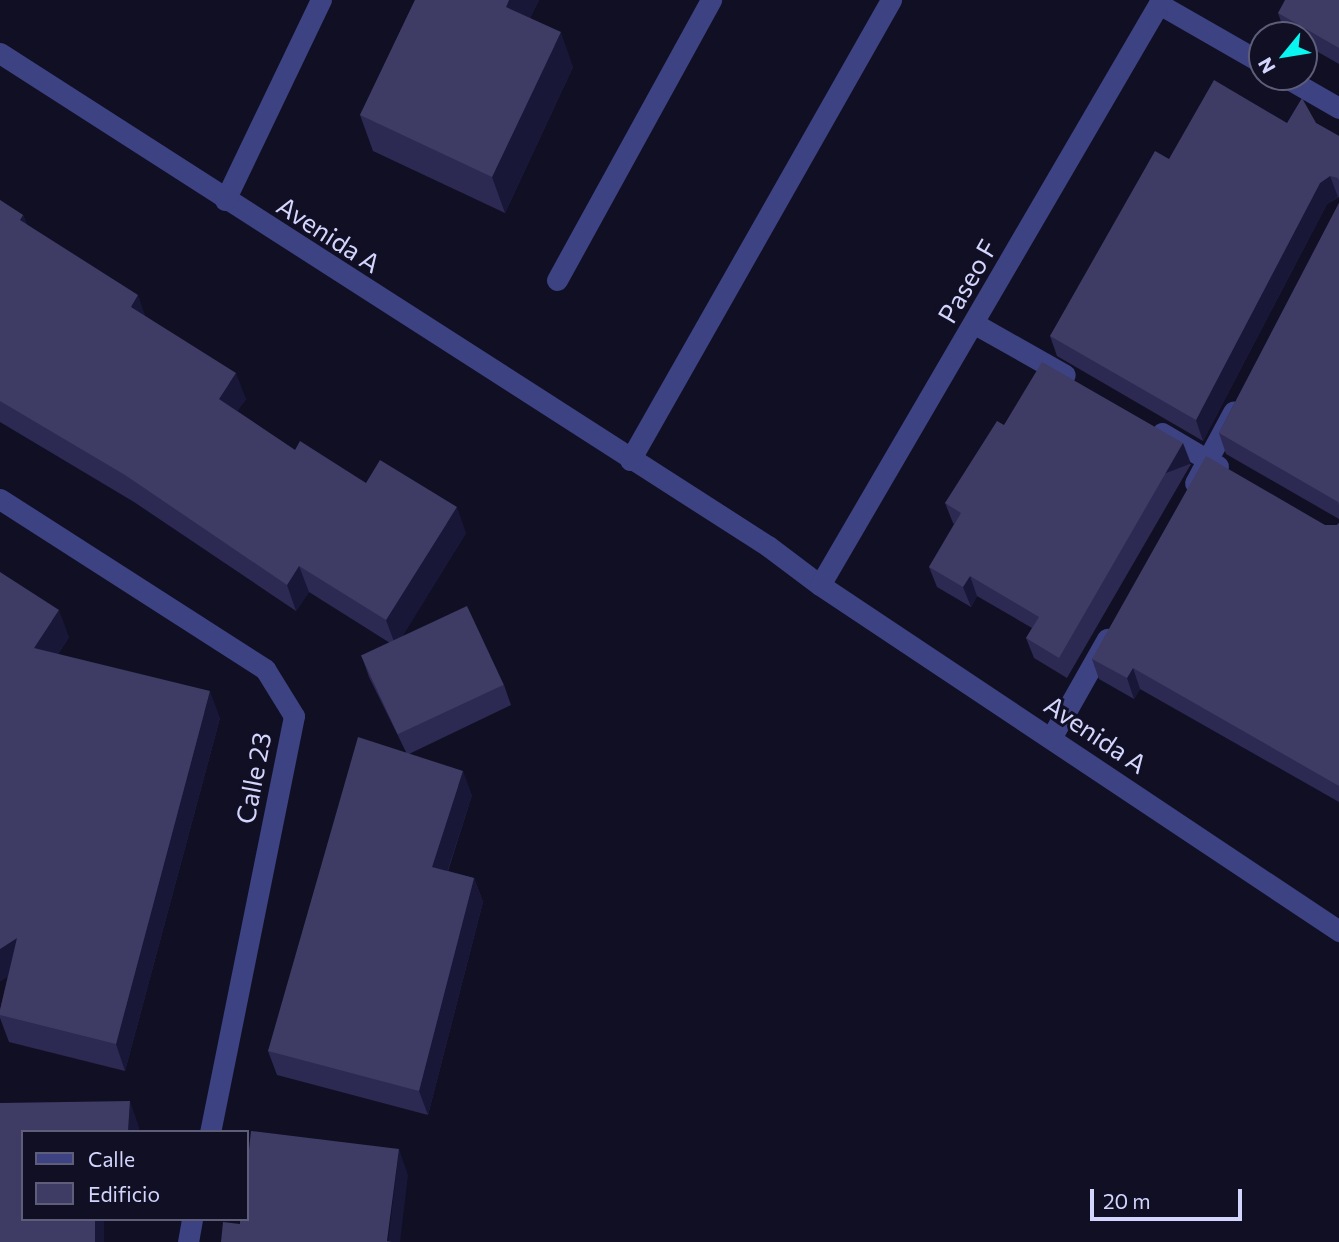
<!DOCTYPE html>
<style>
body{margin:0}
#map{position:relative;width:1339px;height:1242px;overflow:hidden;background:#100f24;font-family:Commissioner,sans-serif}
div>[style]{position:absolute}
.minor>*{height:21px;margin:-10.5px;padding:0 10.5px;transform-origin:10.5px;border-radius:10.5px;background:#3c4282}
.wall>*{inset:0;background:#2c2952}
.shaded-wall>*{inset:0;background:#191738;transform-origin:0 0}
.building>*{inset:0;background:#3e3b64;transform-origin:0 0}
span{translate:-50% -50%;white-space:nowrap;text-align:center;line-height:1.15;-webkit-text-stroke:6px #100f24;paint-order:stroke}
.street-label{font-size:26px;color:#d4d5fd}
.legend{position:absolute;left:21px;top:1130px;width:228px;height:91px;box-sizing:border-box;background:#100f24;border:2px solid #5e5e7b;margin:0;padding:9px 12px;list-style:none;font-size:21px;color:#d4d5fd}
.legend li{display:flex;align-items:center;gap:14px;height:35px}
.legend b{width:35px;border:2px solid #5e5e7b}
.north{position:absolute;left:1248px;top:21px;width:70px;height:70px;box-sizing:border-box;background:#100f24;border:2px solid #5e5e7b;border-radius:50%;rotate:240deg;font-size:19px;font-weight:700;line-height:28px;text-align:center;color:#d4d5fd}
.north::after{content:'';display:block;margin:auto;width:24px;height:32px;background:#09f5f0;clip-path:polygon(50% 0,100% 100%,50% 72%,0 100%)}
.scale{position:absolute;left:1090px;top:1189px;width:152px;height:32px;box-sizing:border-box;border:4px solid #d4d5fd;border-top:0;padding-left:9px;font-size:21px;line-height:24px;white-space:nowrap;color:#d4d5fd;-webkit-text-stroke:5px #100f24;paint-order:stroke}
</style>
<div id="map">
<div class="minor">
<div style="left:1159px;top:4px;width:119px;rotate:29.8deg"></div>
<div style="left:0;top:53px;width:913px;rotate:32.7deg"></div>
<div style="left:768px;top:546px;width:65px;rotate:36.9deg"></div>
<div style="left:820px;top:585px;width:624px;rotate:33.69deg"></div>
<div style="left:1285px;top:77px;width:62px;rotate:29.9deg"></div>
<div style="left:225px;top:200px;width:222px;rotate:-64.4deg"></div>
<div style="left:557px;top:280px;width:320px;rotate:-61.2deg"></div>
<div style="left:975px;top:324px;width:103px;rotate:29.5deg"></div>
<div style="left:1162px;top:433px;width:65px;rotate:30.5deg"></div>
<div style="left:630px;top:460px;width:529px;rotate:-60.43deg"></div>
<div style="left:1195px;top:483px;width:81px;rotate:-61.8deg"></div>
<div style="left:0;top:499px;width:315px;rotate:32.7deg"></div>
<div style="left:265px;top:669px;width:55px;rotate:58.3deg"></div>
<div style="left:294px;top:716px;width:424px;rotate:101.4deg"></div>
<div style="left:820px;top:585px;width:677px;rotate:-59.76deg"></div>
<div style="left:1051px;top:738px;width:114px;rotate:-60.5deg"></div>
<div style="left:188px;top:1242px;width:23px;rotate:-80deg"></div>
</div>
<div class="wall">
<div style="clip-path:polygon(415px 0,539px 0,530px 18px,573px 67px,505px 213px,373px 151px,360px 115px)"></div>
<div style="clip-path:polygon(1339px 0,1339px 64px,1304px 44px,1304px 35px,1288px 35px,1285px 33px,1278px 13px)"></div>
<div style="clip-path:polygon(1287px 123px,1316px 123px,1339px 136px,1339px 197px,1327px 204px,1203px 441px,1057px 356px,1050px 336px,1169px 159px)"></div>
<div style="clip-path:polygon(0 200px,23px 215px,27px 225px,146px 317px,246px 399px,237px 411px,295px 450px,366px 483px,466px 533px,401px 638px,504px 685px,511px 705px,409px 754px,472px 795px,448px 871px,474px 878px,483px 902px,428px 1115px,277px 1075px,268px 1051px,406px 752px,369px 677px,362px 657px,390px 643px,309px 592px,296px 611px,134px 502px,0 422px)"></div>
<div style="clip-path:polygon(1339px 203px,1339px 519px,1226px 454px,1219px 433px)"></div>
<div style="clip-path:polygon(1004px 425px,1191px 464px,1067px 678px,1034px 658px,1026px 638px,1032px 628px,977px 596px,971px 607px,937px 587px,929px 567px,954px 524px,953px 523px,945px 503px)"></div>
<div style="clip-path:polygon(1339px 523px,1339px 802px,1140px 689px,1134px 699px,1099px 679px,1092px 659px,1325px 525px,1337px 525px)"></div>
<div style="clip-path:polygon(0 572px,69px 637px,58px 654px,220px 718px,125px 1071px,9px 1042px,0 1018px,0 1010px,8px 976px,0 981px)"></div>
</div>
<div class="shaded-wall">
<div style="clip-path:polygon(509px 0,539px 0,519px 42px,506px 7px)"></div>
<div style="clip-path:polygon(561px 32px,573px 67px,505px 213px,492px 177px)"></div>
<div style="clip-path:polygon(1330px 176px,1338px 197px,1327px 204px,1203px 441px,1196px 420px,1320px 183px)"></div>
<div style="clip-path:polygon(23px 215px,33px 241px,20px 220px)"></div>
<div style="clip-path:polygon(138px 295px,147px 321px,131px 307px)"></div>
<div style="clip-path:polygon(236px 373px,246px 399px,228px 425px,219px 399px)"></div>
<div style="left:1183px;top:443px;width:22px;height:248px;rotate:69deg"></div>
<div style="clip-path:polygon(457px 507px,466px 533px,396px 647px,386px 620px)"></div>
<div style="clip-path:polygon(299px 566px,309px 592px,296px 611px,287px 585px)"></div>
<div style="clip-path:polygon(970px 576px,977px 596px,971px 607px,963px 587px)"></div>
<div style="clip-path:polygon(59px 610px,69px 637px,44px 675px,34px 648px)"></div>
<div style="clip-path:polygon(1133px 668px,1140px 689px,1134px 699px,1127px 678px)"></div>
<div style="clip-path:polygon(210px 691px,220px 718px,125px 1071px,116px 1044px)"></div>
<div style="clip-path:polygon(463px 771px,472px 795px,441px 891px,432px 867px)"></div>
<div style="clip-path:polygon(474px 878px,483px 902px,428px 1115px,419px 1091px)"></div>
<div style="clip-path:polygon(17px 938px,27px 964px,0 981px,0 949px)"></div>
<div style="clip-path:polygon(130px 1101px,139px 1127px,139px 1132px,128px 1132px)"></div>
<div style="clip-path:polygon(399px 1149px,408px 1175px,400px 1242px,388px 1242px)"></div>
<div style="left:95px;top:1219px;width:9px;height:23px"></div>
</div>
<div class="building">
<div style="clip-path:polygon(415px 0,509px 0,506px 7px,561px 32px,492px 177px,360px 115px)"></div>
<div style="clip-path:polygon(1285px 0,1339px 0,1339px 48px,1278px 13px)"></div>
<div style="clip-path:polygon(1214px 80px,1287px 123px,1302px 98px,1316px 123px,1339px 136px,1339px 181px,1338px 178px,1330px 176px,1320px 183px,1196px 420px,1050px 336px,1155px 151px,1169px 159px)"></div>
<div style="clip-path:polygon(0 200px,23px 215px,20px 220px,138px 295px,131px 307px,236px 373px,219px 399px,295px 450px,300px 441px,366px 483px,380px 460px,457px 507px,386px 620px,299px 566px,287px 585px,125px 475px,0 401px)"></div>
<div style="clip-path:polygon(1339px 203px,1339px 505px,1338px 502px,1219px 433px)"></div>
<div style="clip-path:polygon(1042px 362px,1183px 443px,1059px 658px,1026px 638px,1039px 617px,970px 576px,963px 587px,929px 567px,961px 513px,945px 503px,997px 421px,1004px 425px)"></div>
<div style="clip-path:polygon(1206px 456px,1325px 525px,1337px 525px,1339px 523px,1339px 786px,1133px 668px,1127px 678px,1092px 659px)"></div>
<div style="clip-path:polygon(0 572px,59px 610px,34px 648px,210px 691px,116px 1044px,0 1015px,0 1010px,17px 938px,0 949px)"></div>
<div style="left:467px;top:606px;width:87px;height:117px;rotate:65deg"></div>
<div style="clip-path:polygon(358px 737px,463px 771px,432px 867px,474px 878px,419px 1091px,268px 1051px)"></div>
<div style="clip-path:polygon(130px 1101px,128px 1132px,23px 1132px,23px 1219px,95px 1219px,95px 1242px,0 1242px,0 1103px)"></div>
<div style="clip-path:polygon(251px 1131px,399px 1149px,387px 1241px,392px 1242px,221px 1242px,223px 1222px,240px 1224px,240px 1219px,247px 1219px,247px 1168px)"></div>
</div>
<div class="street-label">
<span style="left:329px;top:234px;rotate:33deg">Avenida A</span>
<span style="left:967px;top:281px;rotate:-60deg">Paseo F</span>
<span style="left:1096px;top:734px;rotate:34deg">Avenida A</span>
<span style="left:253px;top:778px;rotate:-79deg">Calle 23</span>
</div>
<ul class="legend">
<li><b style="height:9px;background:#3c4282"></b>Calle</li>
<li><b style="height:19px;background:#3e3b64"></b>Edificio</li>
</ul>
<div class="north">N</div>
<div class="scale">20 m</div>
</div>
